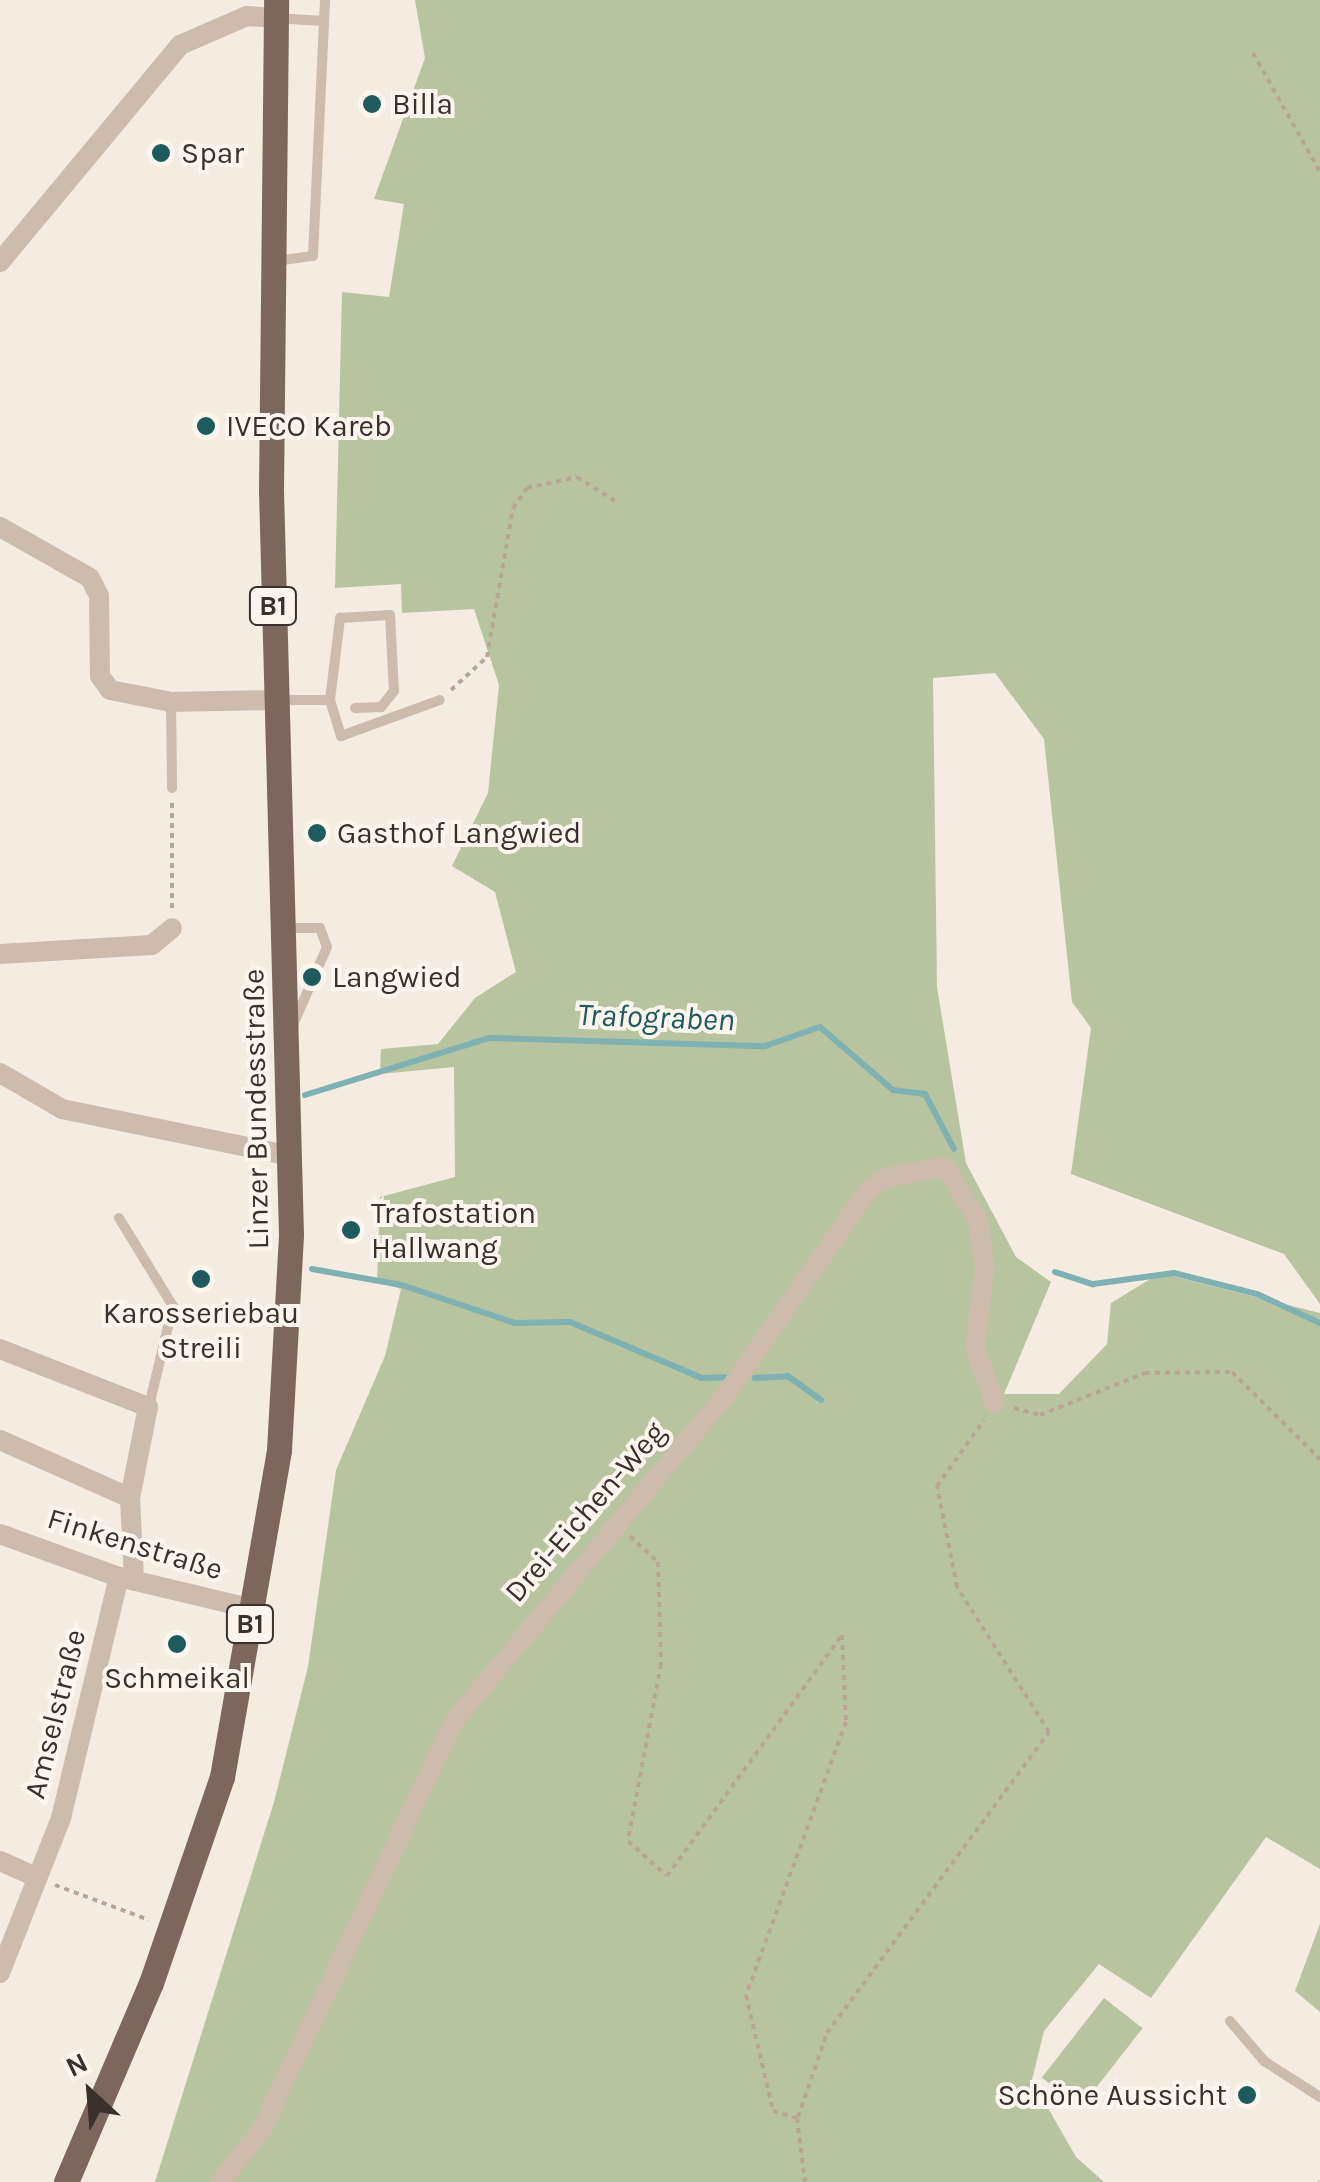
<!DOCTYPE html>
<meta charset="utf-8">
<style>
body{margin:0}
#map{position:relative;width:1320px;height:2182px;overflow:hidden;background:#f4ebe1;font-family:Karla,sans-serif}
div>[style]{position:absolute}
.green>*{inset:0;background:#b8c4a0;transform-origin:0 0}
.stream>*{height:6px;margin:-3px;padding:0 3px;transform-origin:3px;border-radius:3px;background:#7fb0b2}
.path>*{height:4px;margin-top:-2px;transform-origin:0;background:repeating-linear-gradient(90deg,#b9a596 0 5px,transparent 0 10px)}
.lane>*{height:10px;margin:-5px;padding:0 5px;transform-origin:5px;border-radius:5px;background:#cdbbac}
.street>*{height:20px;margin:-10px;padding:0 10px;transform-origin:10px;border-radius:10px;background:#cdbbac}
.primary>*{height:25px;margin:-12.5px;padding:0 12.5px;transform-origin:12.5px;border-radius:12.5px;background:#7d675c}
.dots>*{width:28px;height:28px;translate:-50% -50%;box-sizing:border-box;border:5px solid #fbf5ee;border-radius:50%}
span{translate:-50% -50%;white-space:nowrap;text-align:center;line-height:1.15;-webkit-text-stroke:8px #fbf5ee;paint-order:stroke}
.shield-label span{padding:2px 8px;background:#fbf5ee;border:2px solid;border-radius:8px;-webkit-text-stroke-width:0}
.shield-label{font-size:28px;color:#3b302b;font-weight:700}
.poi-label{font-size:30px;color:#3b302b}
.left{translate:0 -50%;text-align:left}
.right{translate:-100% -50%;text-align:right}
.street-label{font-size:30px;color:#3b302b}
.water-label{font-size:32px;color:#1f5a5e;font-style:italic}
.north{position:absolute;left:40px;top:2042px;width:100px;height:100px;-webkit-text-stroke:8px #fbf5ee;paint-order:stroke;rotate:334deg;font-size:28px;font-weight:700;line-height:40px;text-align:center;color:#3b302b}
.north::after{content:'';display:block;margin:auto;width:35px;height:45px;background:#3b302b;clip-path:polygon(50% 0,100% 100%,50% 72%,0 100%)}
</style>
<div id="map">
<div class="green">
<div style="clip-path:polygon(415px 0,1320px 0,1320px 1304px,1284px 1254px,1071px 1174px,1091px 1028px,1072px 1002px,1044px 739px,995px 673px,933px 678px,937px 987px,966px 1163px,1016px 1257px,1051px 1282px,1004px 1394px,1059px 1394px,1107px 1344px,1111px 1303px,1160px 1273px,1320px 1313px,1320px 1869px,1266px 1837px,1151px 1998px,1099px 1964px,1044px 2031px,1032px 2080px,1076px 2157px,1104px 2182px,155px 2182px,274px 1802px,308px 1667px,336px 1470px,385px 1356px,401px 1289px,377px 1281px,380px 1197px,455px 1177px,454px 1067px,380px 1074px,381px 1049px,438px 1044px,475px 998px,516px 972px,495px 892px,452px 866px,488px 793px,499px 685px,474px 609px,402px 613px,401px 584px,335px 588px,342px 292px,389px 297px,404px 204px,374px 199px,425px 58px)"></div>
<div style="clip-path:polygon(1320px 1924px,1320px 2012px,1295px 1991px)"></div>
<div style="left:1104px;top:1998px;width:49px;height:101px;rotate:38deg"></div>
</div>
<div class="stream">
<div style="left:305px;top:1095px;width:193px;rotate:-17.2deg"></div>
<div style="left:489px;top:1038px;width:276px;rotate:1.7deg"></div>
<div style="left:765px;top:1046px;width:58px;rotate:-19.1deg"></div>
<div style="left:820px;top:1027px;width:96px;rotate:40.8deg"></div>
<div style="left:893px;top:1090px;width:32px;rotate:7deg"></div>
<div style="left:925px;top:1094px;width:62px;rotate:62.2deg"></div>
<div style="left:312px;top:1269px;width:91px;rotate:10.1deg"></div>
<div style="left:402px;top:1285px;width:119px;rotate:18.6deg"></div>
<div style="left:515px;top:1323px;width:55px;rotate:-1deg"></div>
<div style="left:570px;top:1322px;width:143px;rotate:23deg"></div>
<div style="left:702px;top:1378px;width:23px;rotate:-2deg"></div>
<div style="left:1055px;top:1272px;width:40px;rotate:18deg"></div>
<div style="left:1093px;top:1284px;width:82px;rotate:-7.7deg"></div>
<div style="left:1174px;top:1273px;width:86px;rotate:14.2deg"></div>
<div style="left:1257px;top:1294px;width:69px;rotate:24.7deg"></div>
<div style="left:755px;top:1378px;width:33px;rotate:-3deg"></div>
<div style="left:788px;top:1376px;width:41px;rotate:36deg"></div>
</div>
<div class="path">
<div style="left:1253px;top:53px;width:137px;rotate:60.6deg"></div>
<div style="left:451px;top:690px;width:49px;rotate:-42.5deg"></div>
<div style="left:487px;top:657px;width:151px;rotate:-80.1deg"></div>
<div style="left:513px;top:508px;width:24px;rotate:-55deg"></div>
<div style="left:527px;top:488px;width:51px;rotate:-12.4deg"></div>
<div style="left:577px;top:477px;width:45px;rotate:32.3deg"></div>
<div style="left:172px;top:908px;width:106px;rotate:-90deg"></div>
<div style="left:1014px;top:1408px;width:27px;rotate:15deg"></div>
<div style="left:1040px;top:1415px;width:113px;rotate:-21.8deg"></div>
<div style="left:1145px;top:1373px;width:87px;rotate:-0.7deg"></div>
<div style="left:1232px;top:1372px;width:124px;rotate:44.7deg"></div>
<div style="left:630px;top:1536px;width:38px;rotate:43deg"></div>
<div style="left:658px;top:1562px;width:102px;rotate:88.3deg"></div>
<div style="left:661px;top:1664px;width:180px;rotate:100.6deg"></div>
<div style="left:628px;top:1841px;width:52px;rotate:41.9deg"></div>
<div style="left:667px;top:1876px;width:298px;rotate:-54deg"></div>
<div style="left:842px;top:1635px;width:87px;rotate:87.4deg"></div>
<div style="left:846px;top:1722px;width:291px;rotate:110.1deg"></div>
<div style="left:746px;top:1995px;width:119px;rotate:76.9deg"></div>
<div style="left:773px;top:2111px;width:25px;rotate:16deg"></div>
<div style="left:797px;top:2118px;width:64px;rotate:82.9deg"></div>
<div style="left:55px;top:1885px;width:100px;rotate:20.4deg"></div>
<div style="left:798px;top:2117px;width:89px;rotate:-71deg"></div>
<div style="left:827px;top:2033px;width:374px;rotate:-53.6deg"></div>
<div style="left:1049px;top:1732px;width:172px;rotate:-122.4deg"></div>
<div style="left:957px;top:1587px;width:103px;rotate:-101.2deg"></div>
<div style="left:937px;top:1486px;width:81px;rotate:-54.5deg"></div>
<div style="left:1319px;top:2182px;width:1px;rotate:-45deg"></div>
</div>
<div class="lane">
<div style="left:275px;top:18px;width:49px;rotate:3.5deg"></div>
<div style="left:276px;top:261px;width:37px;rotate:-8deg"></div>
<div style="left:313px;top:256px;width:256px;rotate:-87.3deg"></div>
<div style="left:276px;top:700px;width:54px"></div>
<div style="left:330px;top:700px;width:38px;rotate:73deg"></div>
<div style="left:341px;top:736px;width:105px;rotate:-20deg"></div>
<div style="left:330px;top:700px;width:83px;rotate:-83deg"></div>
<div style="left:340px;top:618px;width:50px;rotate:-3.4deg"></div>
<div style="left:390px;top:615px;width:76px;rotate:87deg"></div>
<div style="left:394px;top:691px;width:21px;rotate:129deg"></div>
<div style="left:381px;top:707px;width:26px;rotate:178deg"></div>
<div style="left:171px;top:702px;width:86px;rotate:89.3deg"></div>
<div style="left:286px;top:928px;width:34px"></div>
<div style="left:320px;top:928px;width:20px;rotate:70deg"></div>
<div style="left:327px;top:947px;width:85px;rotate:113.6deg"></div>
<div style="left:119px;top:1218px;width:103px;rotate:58.5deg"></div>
<div style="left:173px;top:1306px;width:103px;rotate:103.5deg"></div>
<div style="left:1230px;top:2021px;width:52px;rotate:49.6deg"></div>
<div style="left:1264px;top:2061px;width:67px;rotate:32.7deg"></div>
</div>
<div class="street">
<div style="left:0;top:262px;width:282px;rotate:-50.3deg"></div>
<div style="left:180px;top:45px;width:73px;rotate:-23.4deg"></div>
<div style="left:247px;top:16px;width:27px;rotate:4deg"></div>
<div style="left:0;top:527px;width:103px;rotate:29.5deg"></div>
<div style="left:90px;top:578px;width:20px;rotate:63deg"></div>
<div style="left:99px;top:596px;width:80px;rotate:89.3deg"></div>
<div style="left:100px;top:676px;width:17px;rotate:54deg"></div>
<div style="left:110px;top:690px;width:62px;rotate:11.1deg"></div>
<div style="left:171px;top:702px;width:104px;rotate:-1.1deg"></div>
<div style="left:0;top:954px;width:152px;rotate:-3.4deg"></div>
<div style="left:152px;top:945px;width:26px;rotate:-40deg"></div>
<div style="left:0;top:1073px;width:72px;rotate:30.1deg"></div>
<div style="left:62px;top:1109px;width:233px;rotate:11.6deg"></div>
<div style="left:0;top:1349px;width:159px;rotate:21.4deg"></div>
<div style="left:148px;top:1407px;width:93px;rotate:101.2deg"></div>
<div style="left:0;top:1440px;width:142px;rotate:24deg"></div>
<div style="left:130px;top:1498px;width:83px;rotate:87.2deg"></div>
<div style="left:0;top:1534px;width:127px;rotate:19.9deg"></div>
<div style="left:119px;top:1577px;width:138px;rotate:13.4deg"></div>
<div style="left:0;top:1861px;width:36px;rotate:24deg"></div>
<div style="left:0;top:1973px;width:167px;rotate:-68.5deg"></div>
<div style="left:61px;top:1818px;width:248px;rotate:-76.5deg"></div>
<div style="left:220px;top:2182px;width:68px;rotate:-51.6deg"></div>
<div style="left:262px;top:2129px;width:451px;rotate:-64.8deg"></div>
<div style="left:454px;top:1721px;width:423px;rotate:-50.2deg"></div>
<div style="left:725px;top:1396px;width:252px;rotate:-55.2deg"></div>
<div style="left:869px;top:1189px;width:22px;rotate:-32deg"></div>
<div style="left:888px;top:1177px;width:58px;rotate:-10deg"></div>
<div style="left:945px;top:1167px;width:62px;rotate:58.1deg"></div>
<div style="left:978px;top:1220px;width:48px;rotate:81.5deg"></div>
<div style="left:985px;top:1267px;width:81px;rotate:97.1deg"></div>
<div style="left:975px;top:1347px;width:60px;rotate:70.7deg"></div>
</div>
<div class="primary">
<div style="left:66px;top:2182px;width:216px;rotate:-66.9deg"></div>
<div style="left:151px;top:1983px;width:218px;rotate:-71deg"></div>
<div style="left:222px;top:1777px;width:332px;rotate:-80.1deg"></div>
<div style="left:279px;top:1450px;width:216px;rotate:-86.8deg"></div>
<div style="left:291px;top:1234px;width:743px;rotate:-91.54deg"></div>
<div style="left:271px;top:491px;width:491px;rotate:-89.4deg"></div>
</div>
<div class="dots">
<div style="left:372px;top:104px;background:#1f5a5e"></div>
<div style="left:161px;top:153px;background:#1f5a5e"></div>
<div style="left:206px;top:426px;background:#1f5a5e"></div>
<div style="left:317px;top:833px;background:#1f5a5e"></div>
<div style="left:312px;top:977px;background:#1f5a5e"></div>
<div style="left:351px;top:1230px;background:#1f5a5e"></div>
<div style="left:201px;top:1279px;background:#1f5a5e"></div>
<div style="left:177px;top:1644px;background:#1f5a5e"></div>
<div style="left:1247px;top:2095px;background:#1f5a5e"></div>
</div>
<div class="shield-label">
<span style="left:273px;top:606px">B1</span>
<span style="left:250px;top:1624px">B1</span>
</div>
<div class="poi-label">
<span class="left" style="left:392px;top:104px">Billa</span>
<span class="left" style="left:181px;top:153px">Spar</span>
<span class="left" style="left:226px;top:426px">IVECO Kareb</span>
<span class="left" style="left:337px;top:833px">Gasthof Langwied</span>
<span class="left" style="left:332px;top:977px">Langwied</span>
<span class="left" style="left:371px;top:1230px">Trafostation<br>Hallwang</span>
<span style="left:201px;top:1330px">Karosseriebau<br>Streili</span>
<span style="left:177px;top:1678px">Schmeikal</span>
<span class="right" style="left:1227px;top:2095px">Schöne Aussicht</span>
</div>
<div class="street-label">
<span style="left:256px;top:1109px;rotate:-91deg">Linzer Bundesstraße</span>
<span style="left:585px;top:1512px;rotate:-49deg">Drei-Eichen-Weg</span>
<span style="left:135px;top:1544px;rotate:17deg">Finkenstraße</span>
<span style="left:55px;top:1714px;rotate:-76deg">Amselstraße</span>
</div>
<div class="water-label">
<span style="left:656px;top:1018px;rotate:2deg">Trafograben</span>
</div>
<div class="north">N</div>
</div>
